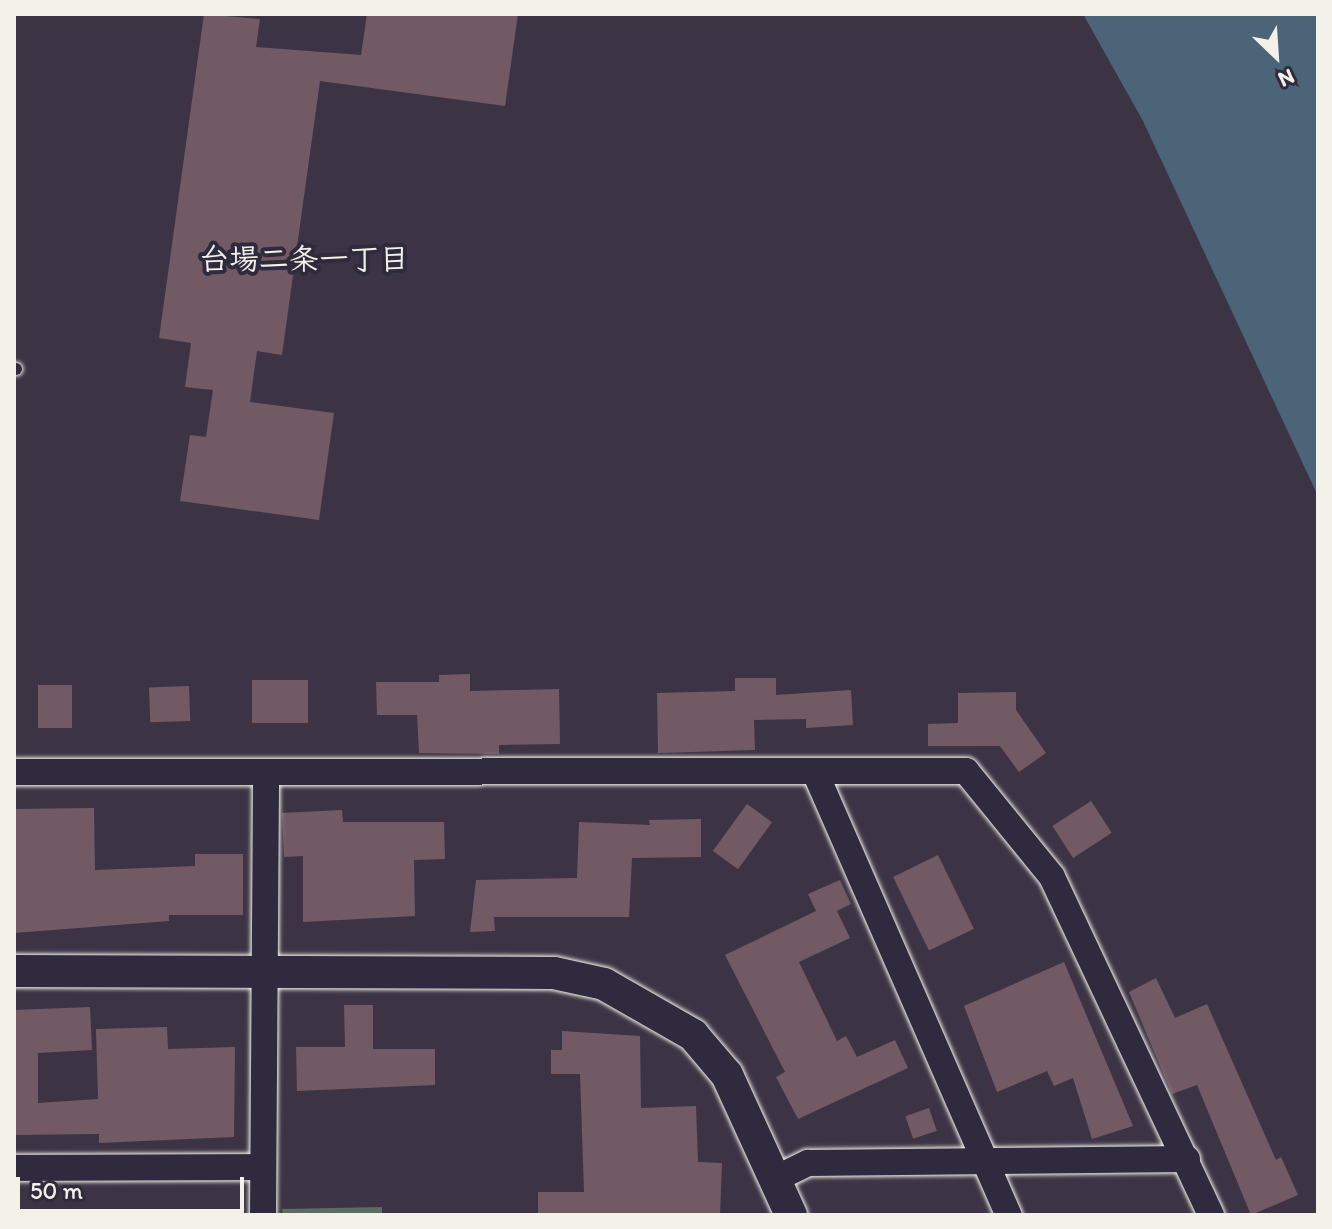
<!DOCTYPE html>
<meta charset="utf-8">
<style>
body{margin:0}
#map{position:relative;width:1332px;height:1229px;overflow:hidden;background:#3c3445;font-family:Itim,"Klee One",sans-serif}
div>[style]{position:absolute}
.green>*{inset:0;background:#5d6c62}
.water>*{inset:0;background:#4c6477}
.building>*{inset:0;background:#725a65;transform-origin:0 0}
.roads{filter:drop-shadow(0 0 2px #f4f1e8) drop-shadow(0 0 2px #f4f1e8)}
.service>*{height:12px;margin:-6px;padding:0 6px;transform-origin:6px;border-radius:6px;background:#2f2a3d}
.minor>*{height:26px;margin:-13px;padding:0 13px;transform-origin:13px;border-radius:13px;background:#2f2a3d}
.tertiary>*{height:32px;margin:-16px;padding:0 16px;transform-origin:16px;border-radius:16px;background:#2f2a3d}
span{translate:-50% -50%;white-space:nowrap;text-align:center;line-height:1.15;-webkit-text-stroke:8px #2f2a3d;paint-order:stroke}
.neighbourhood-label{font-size:30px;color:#f4f1e8;font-weight:700}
.frame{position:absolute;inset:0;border:16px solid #f4f1e8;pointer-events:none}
.north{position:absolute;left:1236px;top:16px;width:80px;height:80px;-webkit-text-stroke:6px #2f2a3d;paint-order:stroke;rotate:155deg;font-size:22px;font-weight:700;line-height:32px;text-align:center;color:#f4f1e8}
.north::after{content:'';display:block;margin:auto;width:28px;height:36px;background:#f4f1e8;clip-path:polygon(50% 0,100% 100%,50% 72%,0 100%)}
.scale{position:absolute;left:16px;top:1177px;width:228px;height:36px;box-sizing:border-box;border:4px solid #f4f1e8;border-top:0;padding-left:10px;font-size:24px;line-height:28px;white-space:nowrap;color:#f4f1e8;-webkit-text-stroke:6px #2f2a3d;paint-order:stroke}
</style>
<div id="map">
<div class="green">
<div style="clip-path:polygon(382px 1207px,382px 1215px,283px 1215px,282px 1209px)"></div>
</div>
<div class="water">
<div style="clip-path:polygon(1083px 14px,1318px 14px,1318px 496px,1143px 121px)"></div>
</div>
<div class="building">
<div style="clip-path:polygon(204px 14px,260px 19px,256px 47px,361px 55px,367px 14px,518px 14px,505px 106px,320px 81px,282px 355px,257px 351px,250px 402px,334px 413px,319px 520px,180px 501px,190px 435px,206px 437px,213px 390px,185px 387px,191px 343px,159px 338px)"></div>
<div style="clip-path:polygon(470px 674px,470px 691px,559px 689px,560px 744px,499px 745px,499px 754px,419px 753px,417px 715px,377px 715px,376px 682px,439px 682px,439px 675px)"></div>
<div style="clip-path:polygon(735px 678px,776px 678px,776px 695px,851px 690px,853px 725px,806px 728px,806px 719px,754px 720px,755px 750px,658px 753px,657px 693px,735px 691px)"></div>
<div style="left:252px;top:680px;width:56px;height:43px"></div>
<div style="left:72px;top:685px;width:43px;height:34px;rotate:90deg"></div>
<div style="left:189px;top:686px;width:35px;height:40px;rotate:88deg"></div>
<div style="clip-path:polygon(1016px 692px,1016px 710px,1046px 753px,1019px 772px,1000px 746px,928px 746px,928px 724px,958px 723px,958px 693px)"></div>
<div style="left:1091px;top:801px;width:38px;height:46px;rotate:57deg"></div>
<div style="left:747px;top:804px;width:31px;height:58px;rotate:36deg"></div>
<div style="clip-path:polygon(94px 808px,95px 870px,195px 866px,195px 854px,243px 854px,243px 915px,169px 915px,169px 921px,14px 933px,14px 809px)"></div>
<div style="clip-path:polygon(342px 810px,343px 822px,444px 822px,445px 859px,414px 860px,415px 916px,303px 922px,303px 856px,284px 857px,282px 813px)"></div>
<div style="clip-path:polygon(701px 819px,701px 857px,632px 858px,629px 917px,494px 917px,495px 931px,470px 932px,476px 880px,577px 878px,579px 822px,650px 825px,649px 820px)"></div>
<div style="left:938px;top:855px;width:82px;height:50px;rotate:64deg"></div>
<div style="clip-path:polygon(840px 880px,851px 904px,837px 911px,850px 938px,799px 962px,837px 1041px,846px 1036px,857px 1057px,895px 1040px,908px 1068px,798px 1119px,776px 1077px,785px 1072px,725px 955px,816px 911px,808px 894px)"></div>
<div style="clip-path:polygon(1064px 962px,1133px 1126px,1092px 1139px,1073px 1078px,1054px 1086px,1047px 1071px,997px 1092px,964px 1006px)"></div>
<div style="clip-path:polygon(1156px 978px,1175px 1018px,1207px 1004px,1276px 1160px,1281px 1157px,1298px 1195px,1251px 1215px,1197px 1085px,1172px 1094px,1129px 992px)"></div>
<div style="clip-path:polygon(344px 1005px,373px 1005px,373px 1049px,435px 1049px,435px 1085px,297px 1091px,296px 1047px,345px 1047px)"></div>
<div style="clip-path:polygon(90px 1007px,92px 1050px,38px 1053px,38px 1103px,98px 1099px,96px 1029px,167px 1027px,168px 1049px,235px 1047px,234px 1137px,99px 1143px,99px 1134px,14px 1135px,14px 1010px)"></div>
<div style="clip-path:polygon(562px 1031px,640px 1036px,641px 1108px,696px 1106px,698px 1162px,722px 1163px,720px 1215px,538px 1215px,538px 1192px,584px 1192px,580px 1074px,551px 1074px,551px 1050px,562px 1050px)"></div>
<div style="left:929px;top:1108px;width:24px;height:25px;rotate:71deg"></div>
</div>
<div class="roads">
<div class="service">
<div style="left:14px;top:369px;width:2px"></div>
</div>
<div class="minor">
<div style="left:14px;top:772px;width:952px;rotate:-0.06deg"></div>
<div style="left:966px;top:771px;width:136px;rotate:50.9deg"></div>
<div style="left:1052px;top:877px;width:374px;rotate:64.8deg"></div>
<div style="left:815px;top:772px;width:484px;rotate:66.4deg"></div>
<div style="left:14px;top:1168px;width:248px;rotate:-0.2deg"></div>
<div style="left:775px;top:1179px;width:37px;rotate:-26deg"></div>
<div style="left:808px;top:1163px;width:379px;rotate:-0.6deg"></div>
<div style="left:263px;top:1215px;width:443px;rotate:-89.6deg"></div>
</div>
<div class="tertiary">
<div style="left:14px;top:971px;width:540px;rotate:0.21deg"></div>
<div style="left:554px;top:973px;width:51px;rotate:12.4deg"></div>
<div style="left:604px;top:984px;width:103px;rotate:29.8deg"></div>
<div style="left:693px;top:1035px;width:52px;rotate:49.6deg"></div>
<div style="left:727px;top:1075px;width:154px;rotate:65.4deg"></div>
</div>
</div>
<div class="neighbourhood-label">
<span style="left:304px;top:259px">台場二条一丁目</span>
</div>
<div class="frame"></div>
<div class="north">N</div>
<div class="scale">50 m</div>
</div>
